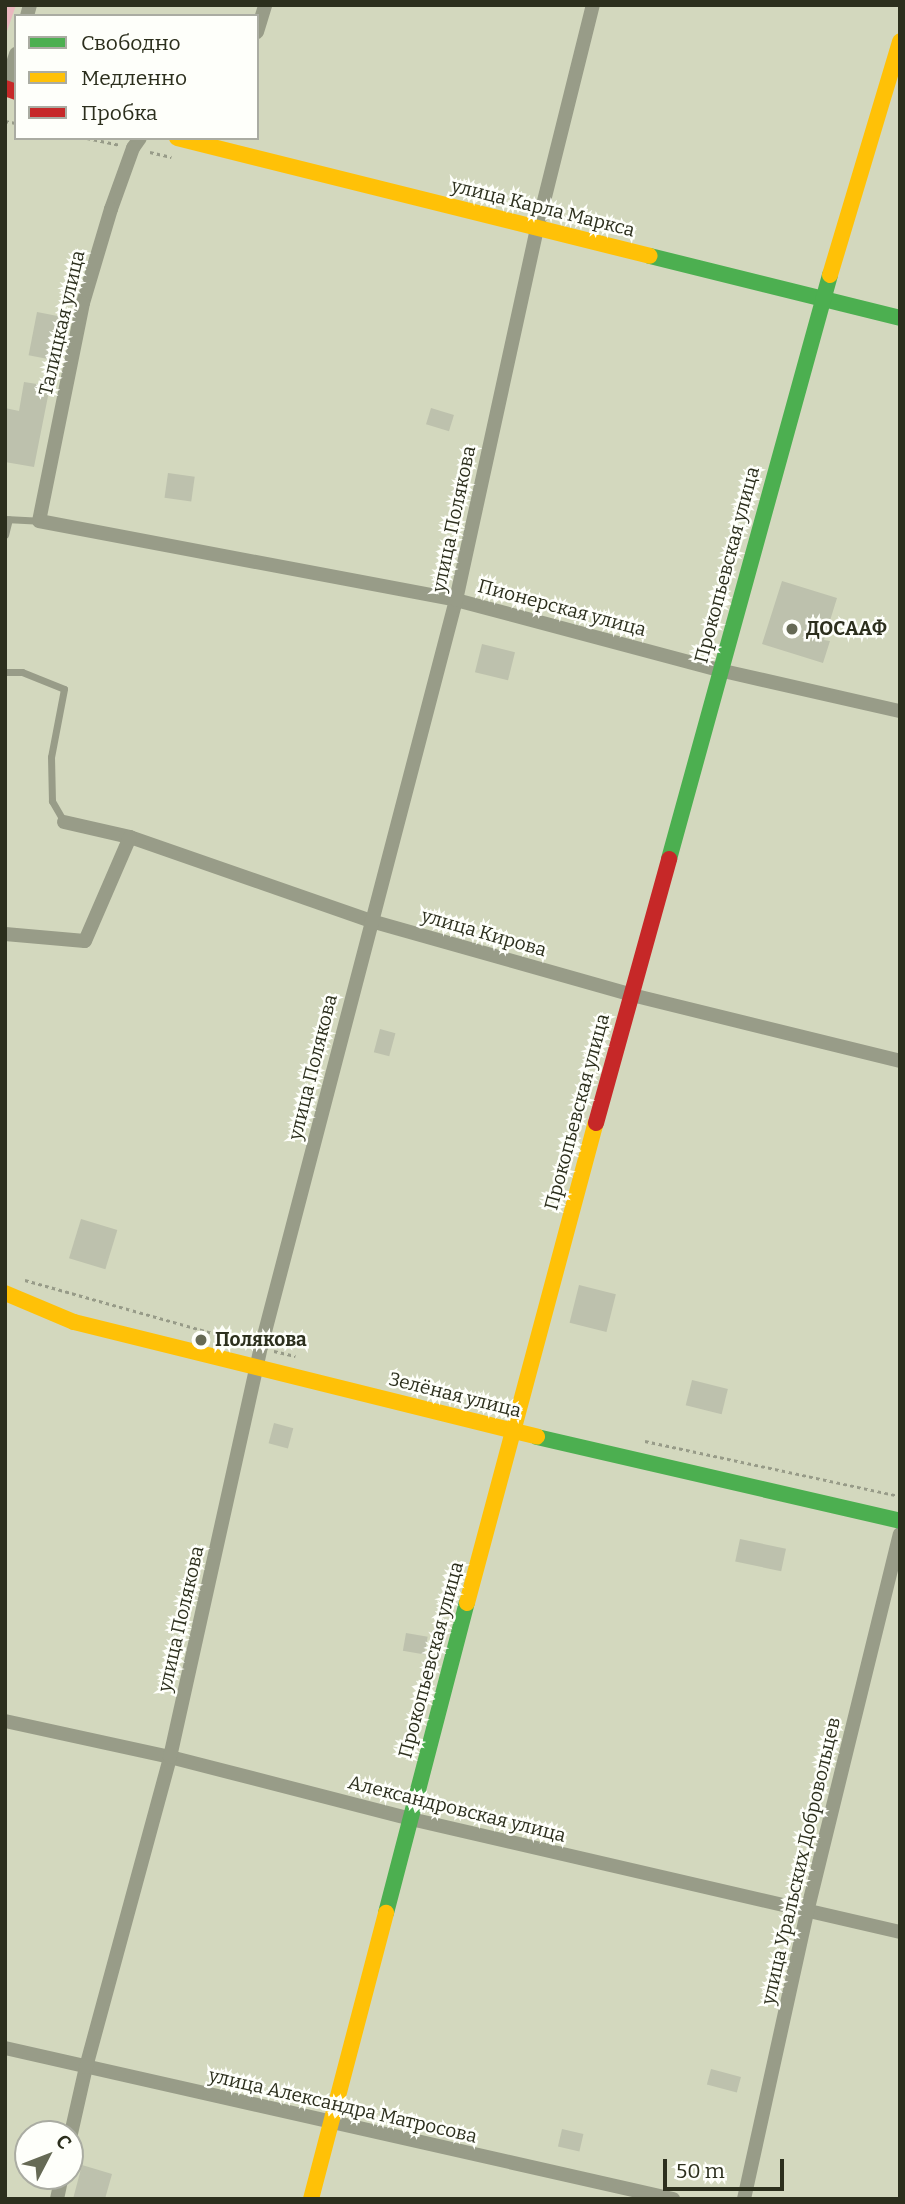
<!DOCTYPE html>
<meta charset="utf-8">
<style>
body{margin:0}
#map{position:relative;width:905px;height:2204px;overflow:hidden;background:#d3d8be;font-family:Bitter,serif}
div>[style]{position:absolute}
.green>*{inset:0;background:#eab8bf}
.building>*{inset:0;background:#bdc1ad;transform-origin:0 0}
.path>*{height:2.5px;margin-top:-1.25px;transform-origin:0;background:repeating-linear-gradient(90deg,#979b88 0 3.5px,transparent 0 7px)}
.lane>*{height:7px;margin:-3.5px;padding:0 3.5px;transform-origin:3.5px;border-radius:3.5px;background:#989c88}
.street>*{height:14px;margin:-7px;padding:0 7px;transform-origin:7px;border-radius:7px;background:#989c88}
.fast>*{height:16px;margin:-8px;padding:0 8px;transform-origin:8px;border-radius:8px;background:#4caf50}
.slow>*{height:16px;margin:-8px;padding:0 8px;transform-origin:8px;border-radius:8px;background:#ffc107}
.jam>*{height:16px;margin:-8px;padding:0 8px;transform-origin:8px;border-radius:8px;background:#c62828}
.dots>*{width:19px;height:19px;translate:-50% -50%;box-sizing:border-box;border:4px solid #fefffa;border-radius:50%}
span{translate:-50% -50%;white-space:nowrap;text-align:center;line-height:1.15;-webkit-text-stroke:5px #fefffa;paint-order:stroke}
.street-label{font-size:19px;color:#2c2f1d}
.poi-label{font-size:19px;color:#2c2f1d;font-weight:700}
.left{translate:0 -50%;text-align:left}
.frame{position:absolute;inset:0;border:7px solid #2c2f1d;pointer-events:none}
.legend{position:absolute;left:14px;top:14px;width:245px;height:126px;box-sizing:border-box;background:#fefffa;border:2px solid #aaaca2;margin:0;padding:9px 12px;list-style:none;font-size:21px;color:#2c2f1d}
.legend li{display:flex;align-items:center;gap:14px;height:35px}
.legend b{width:35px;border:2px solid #aaaca2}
.north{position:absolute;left:14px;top:2120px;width:70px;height:70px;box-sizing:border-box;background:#fefffa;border:2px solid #aaaca2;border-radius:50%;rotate:48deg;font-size:19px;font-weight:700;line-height:28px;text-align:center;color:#2c2f1d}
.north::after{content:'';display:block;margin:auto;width:24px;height:32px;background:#666a55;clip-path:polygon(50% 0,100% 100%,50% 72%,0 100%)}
.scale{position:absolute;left:663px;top:2159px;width:121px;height:32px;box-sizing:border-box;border:4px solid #2c2f1d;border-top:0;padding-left:9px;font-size:21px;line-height:24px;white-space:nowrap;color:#2c2f1d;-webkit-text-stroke:5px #fefffa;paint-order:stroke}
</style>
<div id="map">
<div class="green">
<div style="clip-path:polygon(5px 5px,16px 5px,5px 37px)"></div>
</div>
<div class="building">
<div style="left:37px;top:312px;width:25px;height:44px;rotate:11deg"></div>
<div style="clip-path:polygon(24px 382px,50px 386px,34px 467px,5px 462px,5px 408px,19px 411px)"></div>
<div style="left:431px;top:408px;width:24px;height:17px;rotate:17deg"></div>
<div style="left:168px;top:473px;width:27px;height:25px;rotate:8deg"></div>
<div style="clip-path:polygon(782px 581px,837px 598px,824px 640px,830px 641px,823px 663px,762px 644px)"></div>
<div style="left:482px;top:644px;width:34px;height:29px;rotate:14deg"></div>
<div style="left:380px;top:1029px;width:16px;height:24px;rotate:15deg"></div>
<div style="left:81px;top:1219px;width:38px;height:41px;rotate:17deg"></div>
<div style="left:579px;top:1285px;width:38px;height:39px;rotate:14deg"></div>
<div style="left:692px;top:1380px;width:37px;height:26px;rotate:14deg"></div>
<div style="left:274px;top:1423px;width:20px;height:21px;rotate:15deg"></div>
<div style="left:740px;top:1539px;width:47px;height:23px;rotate:12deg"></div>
<div style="left:406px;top:1633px;width:22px;height:18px;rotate:10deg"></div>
<div style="left:711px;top:2069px;width:31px;height:16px;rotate:15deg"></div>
<div style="left:562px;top:2129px;width:22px;height:18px;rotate:13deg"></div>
<div style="clip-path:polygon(82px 2165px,112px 2174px,105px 2199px,73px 2199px)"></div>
</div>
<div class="path">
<div style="left:5px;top:121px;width:11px;rotate:10deg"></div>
<div style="left:87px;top:138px;width:34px;rotate:12deg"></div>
<div style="left:150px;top:152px;width:22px;rotate:13deg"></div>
<div style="left:25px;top:1280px;width:232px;rotate:15.8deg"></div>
<div style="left:274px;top:1351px;width:22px;rotate:13deg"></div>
<div style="left:645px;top:1441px;width:261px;rotate:12.2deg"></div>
</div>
<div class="lane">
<div style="left:5px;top:519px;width:34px;rotate:3deg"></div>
<div style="left:5px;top:535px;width:16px;rotate:-76deg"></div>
<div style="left:5px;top:672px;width:17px"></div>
<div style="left:22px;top:672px;width:45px;rotate:22deg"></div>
<div style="left:64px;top:689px;width:69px;rotate:100.8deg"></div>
<div style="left:51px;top:757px;width:44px;rotate:88.7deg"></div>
<div style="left:52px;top:801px;width:24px;rotate:60deg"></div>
</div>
<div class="street">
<div style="left:27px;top:16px;width:11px;rotate:-75deg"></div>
<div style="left:257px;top:32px;width:28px;rotate:-73deg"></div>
<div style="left:5px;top:88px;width:36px;rotate:-72deg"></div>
<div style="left:140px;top:138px;width:12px;rotate:125deg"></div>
<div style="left:133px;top:148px;width:65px;rotate:109.8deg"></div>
<div style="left:111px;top:209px;width:98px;rotate:106.6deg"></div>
<div style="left:83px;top:303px;width:222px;rotate:101.4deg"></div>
<div style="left:39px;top:521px;width:424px;rotate:10.7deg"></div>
<div style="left:456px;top:600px;width:272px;rotate:14.9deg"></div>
<div style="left:719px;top:670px;width:186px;rotate:12.8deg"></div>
<div style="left:64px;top:822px;width:68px;rotate:12.8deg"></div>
<div style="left:130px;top:837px;width:255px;rotate:19.2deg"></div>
<div style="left:371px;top:921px;width:271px;rotate:15.8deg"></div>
<div style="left:632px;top:995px;width:276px;rotate:13.8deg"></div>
<div style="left:5px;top:934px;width:80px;rotate:5deg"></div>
<div style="left:85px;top:941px;width:113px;rotate:-66.6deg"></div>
<div style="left:5px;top:1721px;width:169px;rotate:12.3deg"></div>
<div style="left:170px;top:1757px;width:249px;rotate:14.4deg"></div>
<div style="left:411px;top:1819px;width:502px;rotate:13.01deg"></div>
<div style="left:5px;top:2048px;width:685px;rotate:12.74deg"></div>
<div style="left:70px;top:2138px;width:73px;rotate:-77.3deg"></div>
<div style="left:86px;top:2067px;width:321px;rotate:-74.8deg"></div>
<div style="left:170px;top:1757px;width:420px;rotate:-77.5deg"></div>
<div style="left:261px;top:1347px;width:772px;rotate:-75.37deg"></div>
<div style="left:456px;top:600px;width:380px;rotate:-77.7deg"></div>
<div style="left:537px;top:229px;width:231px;rotate:-76deg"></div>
<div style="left:57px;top:2199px;width:24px;rotate:-78deg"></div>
<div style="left:744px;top:2199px;width:294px;rotate:-77.6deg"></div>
<div style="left:807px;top:1912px;width:389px;rotate:-76.2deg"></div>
</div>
<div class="fast">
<div style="left:650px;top:256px;width:258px;rotate:13.9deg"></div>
<div style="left:669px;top:859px;width:606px;rotate:-74.59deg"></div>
<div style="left:537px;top:1437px;width:373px;rotate:13deg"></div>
<div style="left:386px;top:1913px;width:320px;rotate:-75.4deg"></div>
</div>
<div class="slow">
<div style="left:177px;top:138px;width:487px;rotate:14deg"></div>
<div style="left:830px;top:275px;width:244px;rotate:-73.3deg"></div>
<div style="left:5px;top:1293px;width:75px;rotate:22.8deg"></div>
<div style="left:74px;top:1322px;width:477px;rotate:13.9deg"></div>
<div style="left:467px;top:1603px;width:497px;rotate:-75deg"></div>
<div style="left:311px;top:2199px;width:296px;rotate:-75.3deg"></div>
</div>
<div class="jam">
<div style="left:5px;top:88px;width:12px;rotate:20deg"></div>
<div style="left:596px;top:1123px;width:274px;rotate:-74.5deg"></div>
</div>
<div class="dots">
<div style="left:792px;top:629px;background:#666a55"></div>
<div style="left:201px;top:1340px;background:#666a55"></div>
</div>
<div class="street-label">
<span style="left:543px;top:208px;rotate:14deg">улица Карла Маркса</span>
<span style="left:62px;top:323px;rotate:-77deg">Талицкая улица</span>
<span style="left:454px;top:519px;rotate:-78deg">улица Полякова</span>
<span style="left:727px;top:565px;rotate:-75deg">Прокопьевская улица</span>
<span style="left:562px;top:608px;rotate:15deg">Пионерская улица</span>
<span style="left:484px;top:933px;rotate:16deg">улица Кирова</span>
<span style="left:313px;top:1067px;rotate:-76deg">улица Полякова</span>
<span style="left:577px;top:1112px;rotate:-75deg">Прокопьевская улица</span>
<span style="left:455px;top:1395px;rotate:14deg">Зелёная улица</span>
<span style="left:181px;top:1619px;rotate:-77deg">улица Полякова</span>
<span style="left:431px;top:1660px;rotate:-75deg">Прокопьевская улица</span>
<span style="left:457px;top:1809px;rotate:14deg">Александровская улица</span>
<span style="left:801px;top:1861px;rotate:-77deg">улица Уральских Добровольцев</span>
<span style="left:343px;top:2106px;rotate:13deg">улица Александра Матросова</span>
</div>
<div class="poi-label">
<span class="left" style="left:806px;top:629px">ДОСААФ</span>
<span class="left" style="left:215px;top:1340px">Полякова</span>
</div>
<div class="frame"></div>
<ul class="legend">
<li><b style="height:9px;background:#4caf50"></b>Свободно</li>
<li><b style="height:9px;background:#ffc107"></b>Медленно</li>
<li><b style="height:9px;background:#c62828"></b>Пробка</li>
</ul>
<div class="north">С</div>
<div class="scale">50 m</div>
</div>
